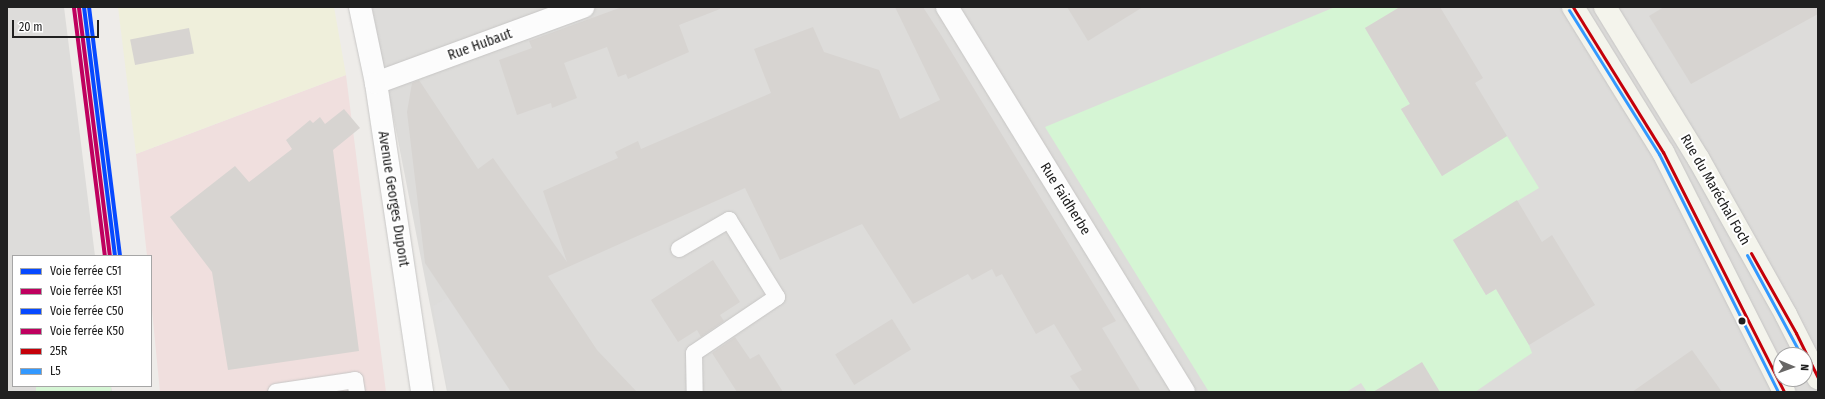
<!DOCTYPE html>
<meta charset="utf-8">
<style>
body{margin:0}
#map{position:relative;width:1825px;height:399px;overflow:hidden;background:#eeece9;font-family:"Fira Sans Condensed",sans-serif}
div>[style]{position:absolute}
.residential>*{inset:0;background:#dddcda}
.commercial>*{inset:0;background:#f0dfde}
.farmland>*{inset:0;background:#efefdb}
.park>*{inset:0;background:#d5f5d4;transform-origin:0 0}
.parking>*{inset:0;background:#dedddc}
.building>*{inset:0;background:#d7d4d1;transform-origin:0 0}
.roads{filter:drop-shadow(0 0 1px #c7c6c5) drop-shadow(0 0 1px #c7c6c5)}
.service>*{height:16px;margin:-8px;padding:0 8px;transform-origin:8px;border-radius:8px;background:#fcfcfc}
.minor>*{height:22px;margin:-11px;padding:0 11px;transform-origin:11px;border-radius:11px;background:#fcfcfc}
.secondary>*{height:22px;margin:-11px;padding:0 11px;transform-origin:11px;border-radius:11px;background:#f4f4ec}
.bus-1>*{height:3px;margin:-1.5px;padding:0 1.5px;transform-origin:1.5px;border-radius:1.5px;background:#c5000a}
.bus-2>*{height:3px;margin:-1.5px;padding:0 1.5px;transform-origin:1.5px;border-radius:1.5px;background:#39f}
.rail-1>*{height:4px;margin:-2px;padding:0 2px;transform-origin:2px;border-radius:2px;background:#0749ff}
.rail-2>*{height:4px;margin:-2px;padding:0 2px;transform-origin:2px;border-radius:2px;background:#bf005f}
.rail-3>*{height:4px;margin:-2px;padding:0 2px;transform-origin:2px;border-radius:2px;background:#0749ff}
.rail-4>*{height:4px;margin:-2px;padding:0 2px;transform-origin:2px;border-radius:2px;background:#bf005f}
.dots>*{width:11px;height:11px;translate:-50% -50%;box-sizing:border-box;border:2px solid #fff;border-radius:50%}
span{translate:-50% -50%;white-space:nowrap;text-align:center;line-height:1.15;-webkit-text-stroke:4px #fff;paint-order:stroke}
.street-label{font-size:14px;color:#202020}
.frame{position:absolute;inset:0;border:8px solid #202020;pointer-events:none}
.legend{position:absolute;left:12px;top:255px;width:140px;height:132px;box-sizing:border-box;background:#fff;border:1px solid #a6a6a6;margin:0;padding:5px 7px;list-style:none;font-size:12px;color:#202020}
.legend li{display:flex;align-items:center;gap:8px;height:20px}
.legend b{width:20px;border:1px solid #a6a6a6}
.north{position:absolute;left:1773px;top:347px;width:40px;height:40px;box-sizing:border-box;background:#fff;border:1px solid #a6a6a6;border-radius:50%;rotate:92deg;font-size:11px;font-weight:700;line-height:16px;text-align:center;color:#202020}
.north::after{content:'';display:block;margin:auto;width:14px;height:18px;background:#686766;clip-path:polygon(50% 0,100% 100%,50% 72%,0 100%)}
.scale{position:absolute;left:12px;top:20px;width:87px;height:18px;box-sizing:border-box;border:2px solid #202020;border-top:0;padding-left:5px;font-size:12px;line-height:14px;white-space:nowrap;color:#202020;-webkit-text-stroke:3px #fff;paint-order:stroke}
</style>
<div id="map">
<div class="residential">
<div style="clip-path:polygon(7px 7px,64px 7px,95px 256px,13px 256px,13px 386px,111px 386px,112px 392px,7px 392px)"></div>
<div style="clip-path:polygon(evenodd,372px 7px,1818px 7px,1818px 392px,447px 392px,372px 7px,1781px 355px,1805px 355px,1805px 379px,1781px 379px,1781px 355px)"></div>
</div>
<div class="commercial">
<div style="clip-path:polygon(346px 75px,386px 392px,160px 392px,151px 300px,151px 256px,147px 256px,136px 154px)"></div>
</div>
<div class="farmland">
<div style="clip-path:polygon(118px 7px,334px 7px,346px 75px,136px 154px)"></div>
</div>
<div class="park">
<div style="clip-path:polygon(1335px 7px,1400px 7px,1365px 28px,1410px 104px,1401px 109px,1442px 176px,1507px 136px,1539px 188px,1453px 240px,1486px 295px,1496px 289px,1529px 345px,1532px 353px,1475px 392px,1367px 392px,1361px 383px,1346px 392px,1209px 392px,1045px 127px)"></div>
<div style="left:36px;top:386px;width:75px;height:10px"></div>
</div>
<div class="parking">
<div style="clip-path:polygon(448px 297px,512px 392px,448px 392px,433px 306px)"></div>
</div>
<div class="building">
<div style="clip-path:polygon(622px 7px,720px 7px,720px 9px,679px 25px,689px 52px,628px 79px,626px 74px,618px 77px,607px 47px,564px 63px,577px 98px,552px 108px,551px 103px,517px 115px,499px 60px,532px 48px,529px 41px)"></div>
<div style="clip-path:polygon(895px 7px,923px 7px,941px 35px,1116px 321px,1102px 328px,1141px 392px,1081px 392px,1070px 376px,1082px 370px,1054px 324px,1036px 334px,1002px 274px,996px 277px,992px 269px,972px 280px,968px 274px,913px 304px,862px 224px,780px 260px,745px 188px,548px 276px,597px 350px,637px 392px,511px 392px,425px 263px,407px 112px,412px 83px,419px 80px,478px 169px,493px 158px,567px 262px,543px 191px,618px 158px,615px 152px,638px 141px,641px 149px,771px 93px,754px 49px,813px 27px,824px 52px,879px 70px,900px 119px,940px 100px)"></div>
<div style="clip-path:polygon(1067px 7px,1143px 7px,1088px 41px)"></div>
<div style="clip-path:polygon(1400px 7px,1440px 7px,1483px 78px,1475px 83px,1507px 136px,1442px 176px,1401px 109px,1410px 104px,1365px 28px)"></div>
<div style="clip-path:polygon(1664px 7px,1818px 7px,1818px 14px,1691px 84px,1649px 16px)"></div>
<div style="left:189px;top:28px;width:26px;height:60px;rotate:79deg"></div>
<div style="clip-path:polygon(344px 109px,360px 128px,333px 150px,359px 351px,228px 370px,212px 272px,170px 217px,235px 166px,249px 182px,292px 149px,286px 140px,310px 120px,313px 123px,320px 117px,325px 124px)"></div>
<div style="clip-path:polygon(1517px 200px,1542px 242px,1552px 235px,1595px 305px,1529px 345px,1496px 289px,1486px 295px,1453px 240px)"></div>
<div style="clip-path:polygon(713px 260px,740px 302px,720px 315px,724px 321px,701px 337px,697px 330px,678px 342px,651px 300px)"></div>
<div style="left:892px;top:319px;width:36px;height:67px;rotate:58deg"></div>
<div style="clip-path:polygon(735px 337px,750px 359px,759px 354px,783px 392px,737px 392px,712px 353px)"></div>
<div style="clip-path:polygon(1692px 350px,1722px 392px,1632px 392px)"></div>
<div style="clip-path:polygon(1422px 362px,1440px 392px,1373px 392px)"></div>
</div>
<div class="roads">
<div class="service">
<div style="left:679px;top:249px;width:58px;rotate:-30.1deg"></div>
<div style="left:729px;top:220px;width:91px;rotate:58.1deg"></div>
<div style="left:777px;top:297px;width:100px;rotate:146deg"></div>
<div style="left:694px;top:353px;width:39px;rotate:89deg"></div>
<div style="left:276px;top:392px;width:80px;rotate:-8.6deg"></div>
<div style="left:355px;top:380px;width:12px;rotate:81deg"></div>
</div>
<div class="minor">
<div style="left:360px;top:7px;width:78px;rotate:78.1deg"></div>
<div style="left:376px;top:83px;width:312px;rotate:81.5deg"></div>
<div style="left:947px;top:7px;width:452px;rotate:58.4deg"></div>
<div style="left:376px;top:83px;width:221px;rotate:-20.2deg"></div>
</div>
<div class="secondary">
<div style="left:1573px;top:7px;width:171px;rotate:58.2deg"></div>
<div style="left:1663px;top:152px;width:269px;rotate:63.2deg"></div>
<div style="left:1605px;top:7px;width:177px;rotate:58.4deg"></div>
<div style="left:1698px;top:158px;width:180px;rotate:60.7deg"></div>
<div style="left:1786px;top:315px;width:71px;rotate:63.1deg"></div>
</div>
</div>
<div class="bus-1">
<div style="left:1573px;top:7px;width:171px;rotate:58.2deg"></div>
<div style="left:1663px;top:152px;width:269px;rotate:63.2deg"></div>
<div style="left:1751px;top:253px;width:92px;rotate:60.6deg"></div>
<div style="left:1796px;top:333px;width:50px;rotate:63.9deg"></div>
</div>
<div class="bus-2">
<div style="left:1569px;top:10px;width:170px;rotate:58deg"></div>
<div style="left:1659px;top:154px;width:266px;rotate:63.4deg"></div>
<div style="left:1747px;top:255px;width:114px;rotate:61.6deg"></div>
</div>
<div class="rail-1">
<div style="left:84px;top:7px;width:251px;rotate:82.9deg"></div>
</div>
<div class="rail-2">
<div style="left:79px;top:8px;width:250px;rotate:82.9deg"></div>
</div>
<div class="rail-3">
<div style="left:89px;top:7px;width:250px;rotate:82.9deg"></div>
</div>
<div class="rail-4">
<div style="left:74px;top:8px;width:250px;rotate:82.9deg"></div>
</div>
<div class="dots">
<div style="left:1742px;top:321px;background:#202020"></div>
</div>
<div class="street-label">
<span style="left:480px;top:45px;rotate:-20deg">Rue Hubaut</span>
<span style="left:1715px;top:190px;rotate:60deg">Rue du Maréchal Foch</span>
<span style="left:393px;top:199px;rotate:81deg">Avenue Georges Dupont</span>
<span style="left:1065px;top:199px;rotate:58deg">Rue Faidherbe</span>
</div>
<div class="frame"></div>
<ul class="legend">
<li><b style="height:5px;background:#0749ff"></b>Voie ferrée C51</li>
<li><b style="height:5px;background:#bf005f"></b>Voie ferrée K51</li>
<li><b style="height:5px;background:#0749ff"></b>Voie ferrée C50</li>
<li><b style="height:5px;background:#bf005f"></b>Voie ferrée K50</li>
<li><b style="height:5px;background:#c5000a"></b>25R</li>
<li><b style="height:5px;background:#39f"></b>L5</li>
</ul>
<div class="north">N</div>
<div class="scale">20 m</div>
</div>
